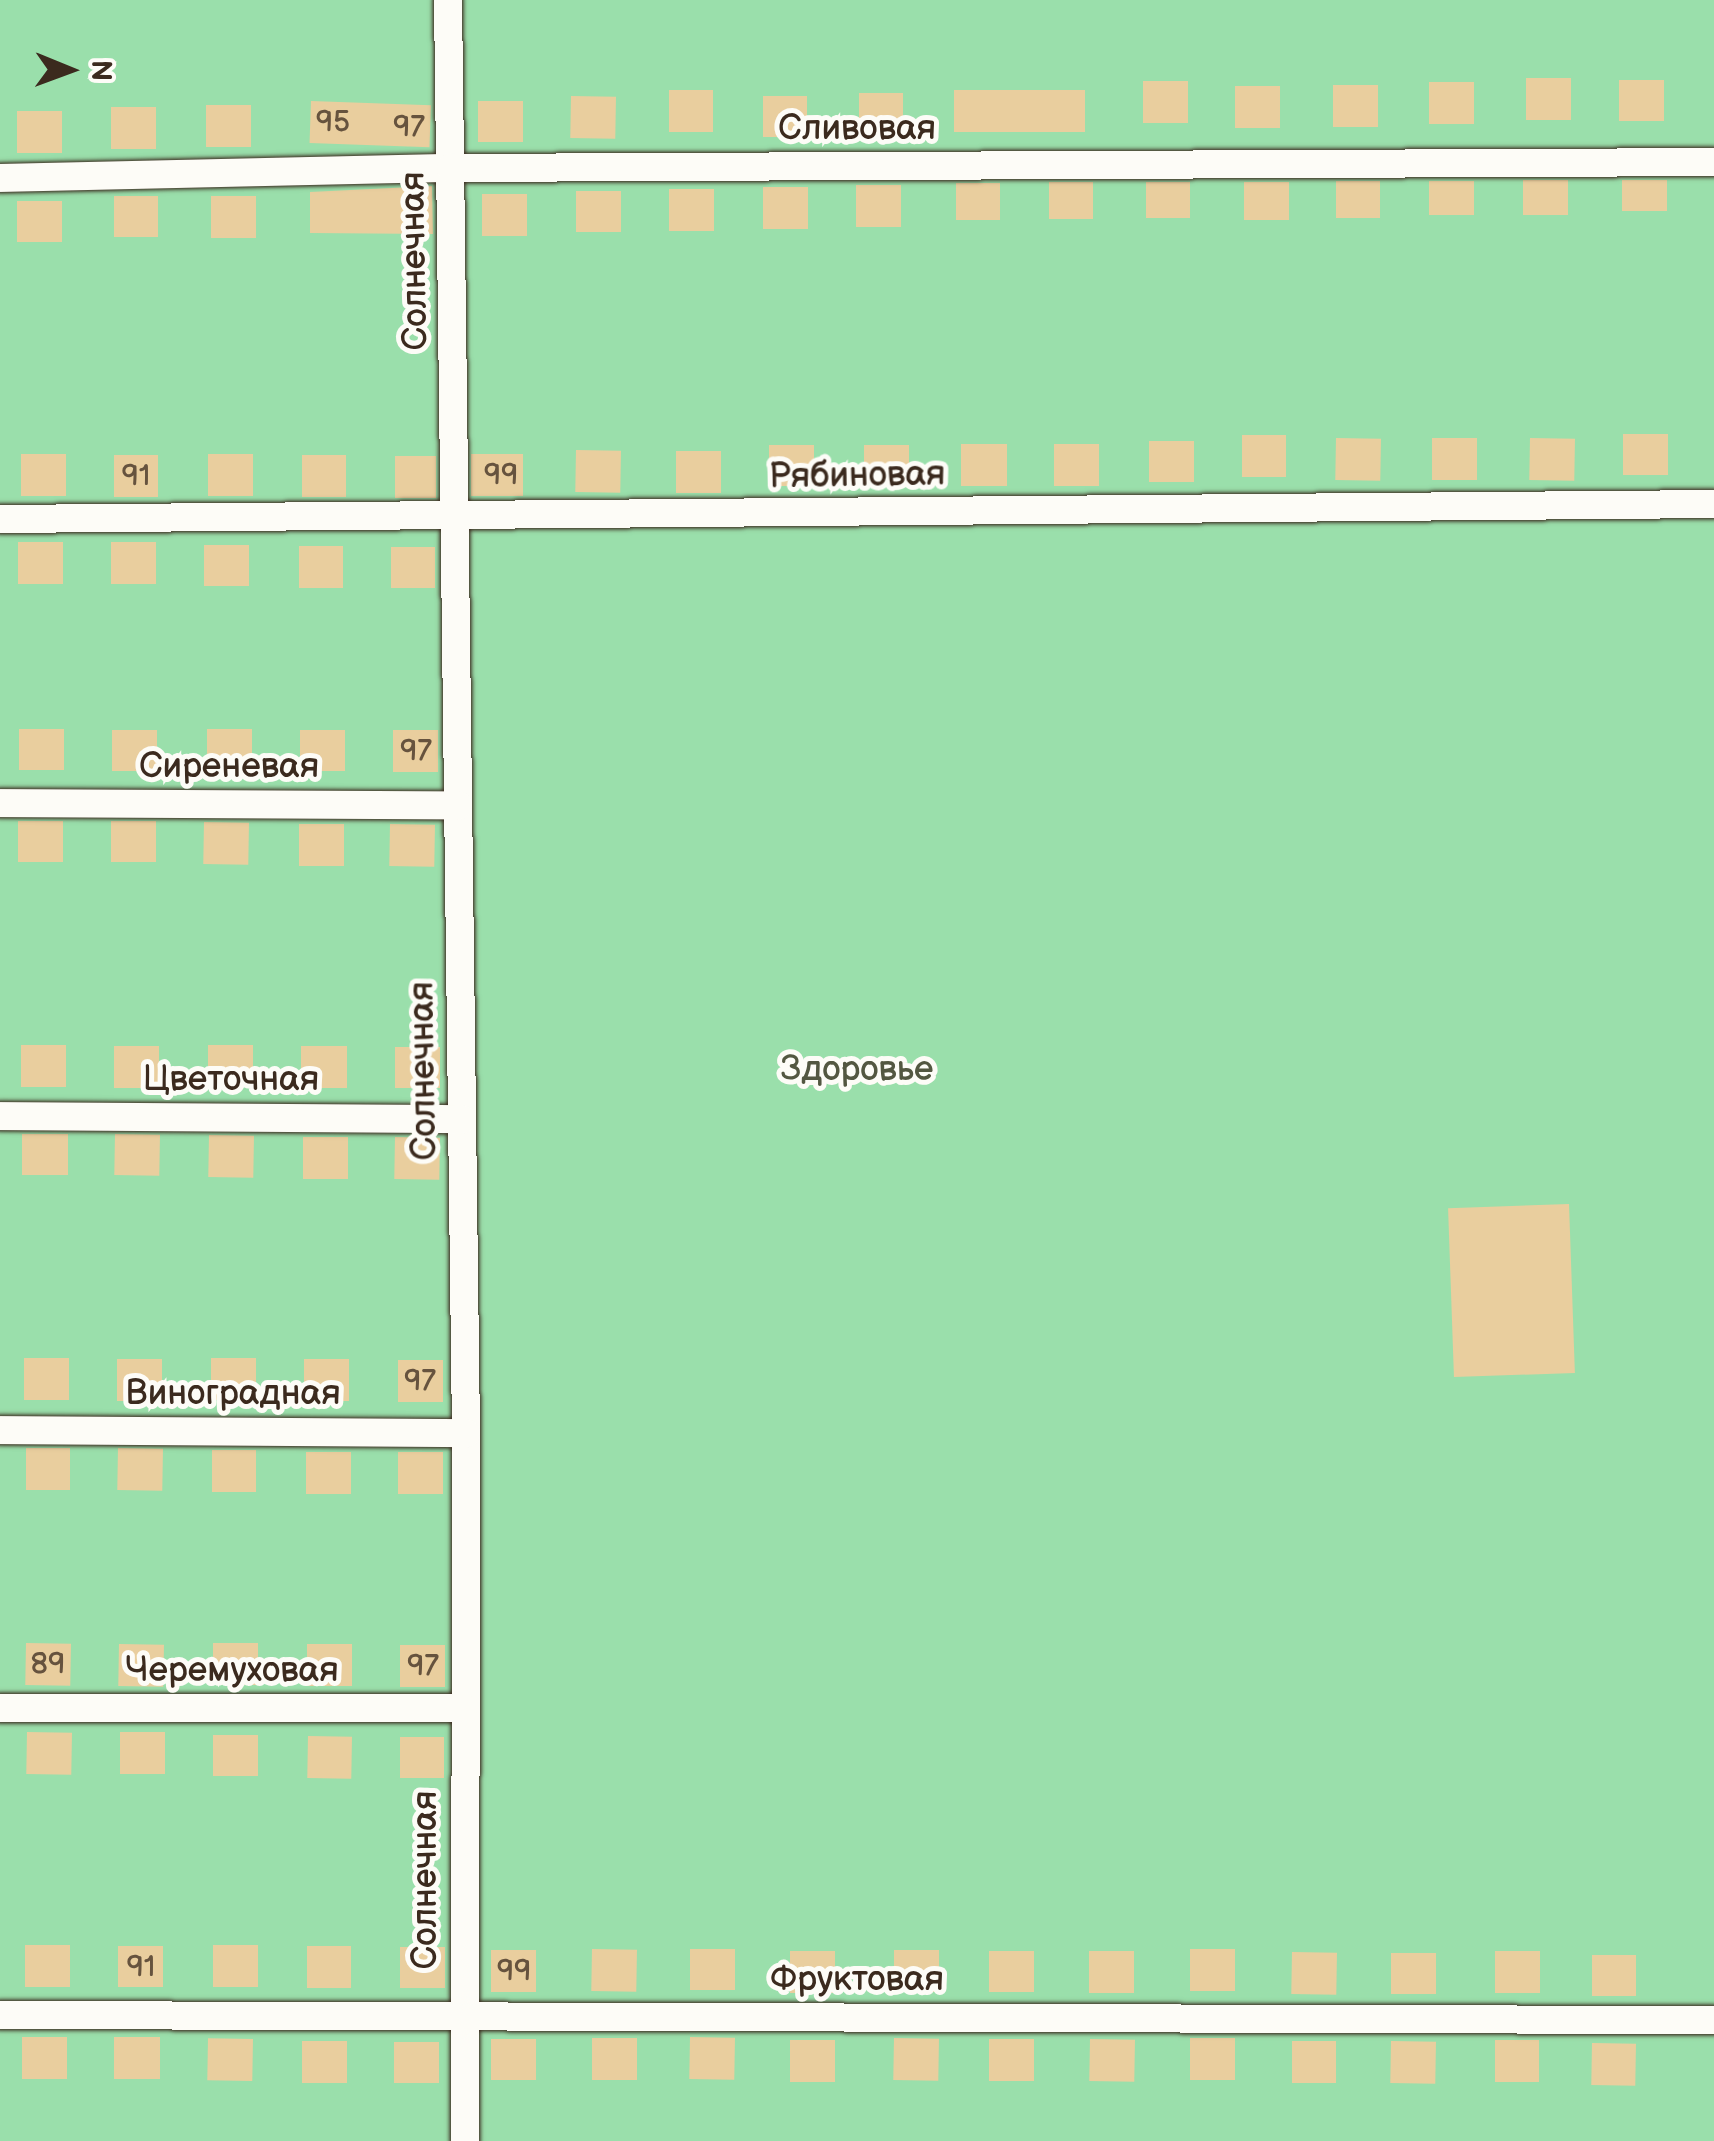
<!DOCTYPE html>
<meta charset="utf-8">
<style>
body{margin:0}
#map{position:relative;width:1714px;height:2141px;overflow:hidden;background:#f7eedc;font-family:"Balsamiq Sans",sans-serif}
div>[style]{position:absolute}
.green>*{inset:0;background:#9adfab;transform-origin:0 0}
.building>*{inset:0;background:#e9ce9e;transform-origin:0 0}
.roads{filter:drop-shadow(0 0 2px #3b2a1e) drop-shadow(0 0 2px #3b2a1e)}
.minor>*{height:28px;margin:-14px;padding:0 14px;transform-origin:14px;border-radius:14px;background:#fdfcf7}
span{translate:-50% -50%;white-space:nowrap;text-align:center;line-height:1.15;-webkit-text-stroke:10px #fdfcf7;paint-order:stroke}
.number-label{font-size:30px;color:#66533e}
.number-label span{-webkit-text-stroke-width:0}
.street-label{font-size:35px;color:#3b2a1e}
.park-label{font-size:35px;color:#535741}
.north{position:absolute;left:20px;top:20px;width:100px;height:100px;-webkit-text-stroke:8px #fdfcf7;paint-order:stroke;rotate:91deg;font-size:28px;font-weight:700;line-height:40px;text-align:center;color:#3b2a1e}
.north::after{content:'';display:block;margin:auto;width:35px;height:45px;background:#3b2a1e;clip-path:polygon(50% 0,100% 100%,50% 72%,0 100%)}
</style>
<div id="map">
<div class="green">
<div style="left:0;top:0;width:1714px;height:2141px"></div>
</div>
<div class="building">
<div style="left:1526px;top:78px;width:45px;height:42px"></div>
<div style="left:1619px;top:80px;width:45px;height:41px"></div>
<div style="left:1143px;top:81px;width:45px;height:42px"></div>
<div style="left:1429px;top:82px;width:45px;height:42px"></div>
<div style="left:1333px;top:85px;width:45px;height:42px"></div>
<div style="left:1235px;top:86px;width:45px;height:42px"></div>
<div style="left:669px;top:90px;width:44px;height:42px"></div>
<div style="left:1085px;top:90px;width:42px;height:131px;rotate:90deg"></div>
<div style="left:859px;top:93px;width:44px;height:41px"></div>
<div style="left:571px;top:96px;width:45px;height:42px;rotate:1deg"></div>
<div style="left:763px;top:96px;width:44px;height:41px"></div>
<div style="left:311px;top:101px;width:120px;height:42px;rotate:2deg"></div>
<div style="left:478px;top:101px;width:45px;height:41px"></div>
<div style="left:206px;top:105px;width:45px;height:42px"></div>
<div style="left:111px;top:107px;width:45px;height:42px"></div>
<div style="left:17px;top:111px;width:45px;height:42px"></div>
<div style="left:1523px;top:180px;width:45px;height:35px"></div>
<div style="left:1622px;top:180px;width:45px;height:31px"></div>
<div style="left:1336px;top:181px;width:44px;height:37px"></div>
<div style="left:1429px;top:181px;width:45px;height:34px"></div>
<div style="left:1093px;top:182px;width:37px;height:44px;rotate:90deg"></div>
<div style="left:1146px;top:182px;width:44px;height:36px"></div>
<div style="left:1244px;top:182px;width:45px;height:38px"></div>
<div style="left:956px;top:183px;width:44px;height:37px"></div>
<div style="left:856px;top:185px;width:45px;height:42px"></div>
<div style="clip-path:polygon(432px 186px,433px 234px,310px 233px,310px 192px)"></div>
<div style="left:763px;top:187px;width:45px;height:42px"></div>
<div style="left:669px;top:189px;width:45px;height:42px"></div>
<div style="left:576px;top:191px;width:45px;height:41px"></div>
<div style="left:482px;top:194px;width:45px;height:42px"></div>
<div style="left:114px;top:196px;width:44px;height:41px"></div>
<div style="left:211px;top:196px;width:45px;height:42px"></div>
<div style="left:17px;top:201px;width:45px;height:41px"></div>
<div style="left:1623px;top:434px;width:45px;height:41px"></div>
<div style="left:1242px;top:435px;width:44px;height:42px"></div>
<div style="left:1336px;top:438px;width:45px;height:42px;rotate:1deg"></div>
<div style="left:1432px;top:438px;width:45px;height:42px"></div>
<div style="left:1530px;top:438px;width:45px;height:42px;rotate:1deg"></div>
<div style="left:1149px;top:441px;width:45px;height:41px"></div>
<div style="left:961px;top:444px;width:46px;height:42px"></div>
<div style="left:1054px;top:444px;width:45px;height:42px"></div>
<div style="left:769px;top:445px;width:45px;height:41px"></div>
<div style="left:864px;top:445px;width:45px;height:42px"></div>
<div style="left:576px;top:450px;width:45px;height:42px;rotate:1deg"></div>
<div style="left:676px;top:451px;width:45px;height:42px"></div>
<div style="left:21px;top:454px;width:45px;height:42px"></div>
<div style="left:208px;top:454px;width:45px;height:42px"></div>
<div style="left:523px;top:454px;width:42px;height:52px;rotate:90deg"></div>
<div style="left:114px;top:455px;width:44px;height:42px"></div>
<div style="left:302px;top:455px;width:44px;height:42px"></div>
<div style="left:395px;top:456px;width:41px;height:42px"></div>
<div style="left:18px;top:542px;width:45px;height:42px"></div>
<div style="left:111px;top:542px;width:45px;height:42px"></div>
<div style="left:204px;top:545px;width:45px;height:41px"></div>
<div style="left:299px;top:546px;width:44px;height:42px"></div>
<div style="left:391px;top:547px;width:44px;height:41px"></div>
<div style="left:19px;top:729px;width:45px;height:41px"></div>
<div style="left:207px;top:729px;width:45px;height:41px"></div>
<div style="left:112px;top:730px;width:45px;height:41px"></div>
<div style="left:300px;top:730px;width:45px;height:41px"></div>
<div style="left:393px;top:730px;width:45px;height:42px"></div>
<div style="left:18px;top:821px;width:45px;height:41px"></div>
<div style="left:111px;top:821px;width:45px;height:41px"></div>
<div style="left:204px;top:822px;width:45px;height:42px;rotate:1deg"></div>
<div style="left:299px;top:824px;width:45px;height:42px"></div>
<div style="left:390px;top:824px;width:45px;height:42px;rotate:1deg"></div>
<div style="left:21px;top:1045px;width:45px;height:42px"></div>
<div style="left:208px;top:1045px;width:45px;height:42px"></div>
<div style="left:114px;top:1046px;width:45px;height:42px"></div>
<div style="left:301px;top:1046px;width:46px;height:42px"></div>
<div style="left:395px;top:1047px;width:45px;height:41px"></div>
<div style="left:22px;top:1134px;width:46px;height:41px"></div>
<div style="left:115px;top:1134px;width:45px;height:41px;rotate:1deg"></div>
<div style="left:209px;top:1135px;width:45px;height:42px;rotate:1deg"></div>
<div style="left:303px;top:1137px;width:45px;height:42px"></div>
<div style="left:395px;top:1137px;width:45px;height:42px;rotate:1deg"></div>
<div style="left:1569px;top:1204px;width:169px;height:121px;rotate:88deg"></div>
<div style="left:24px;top:1358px;width:45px;height:42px"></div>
<div style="left:211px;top:1358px;width:45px;height:42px"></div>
<div style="left:117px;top:1359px;width:45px;height:42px"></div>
<div style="left:304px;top:1359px;width:45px;height:42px"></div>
<div style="left:398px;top:1360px;width:45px;height:42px"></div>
<div style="left:26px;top:1448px;width:44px;height:42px"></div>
<div style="left:118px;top:1448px;width:45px;height:42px;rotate:1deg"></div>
<div style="left:212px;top:1450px;width:44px;height:42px"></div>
<div style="left:306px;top:1452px;width:45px;height:42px"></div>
<div style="left:398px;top:1452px;width:45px;height:42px"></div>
<div style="left:26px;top:1643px;width:45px;height:42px;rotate:1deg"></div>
<div style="left:258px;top:1643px;width:42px;height:45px;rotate:90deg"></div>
<div style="left:119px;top:1644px;width:45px;height:42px;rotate:1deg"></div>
<div style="left:307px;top:1644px;width:45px;height:42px"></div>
<div style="left:400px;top:1645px;width:45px;height:42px"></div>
<div style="left:27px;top:1732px;width:45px;height:42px;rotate:1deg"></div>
<div style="left:120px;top:1732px;width:45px;height:42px"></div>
<div style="left:213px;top:1735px;width:45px;height:41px"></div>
<div style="left:308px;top:1736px;width:44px;height:42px;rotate:1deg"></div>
<div style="left:400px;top:1737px;width:44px;height:41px"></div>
<div style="left:25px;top:1945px;width:45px;height:42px"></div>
<div style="left:213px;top:1945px;width:45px;height:42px"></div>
<div style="left:118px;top:1946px;width:45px;height:41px"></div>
<div style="left:307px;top:1946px;width:44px;height:42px"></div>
<div style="left:400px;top:1947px;width:45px;height:41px"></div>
<div style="left:592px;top:1949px;width:45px;height:42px;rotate:1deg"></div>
<div style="left:690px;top:1949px;width:45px;height:41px"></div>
<div style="left:1190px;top:1949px;width:45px;height:42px"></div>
<div style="left:491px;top:1950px;width:45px;height:42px"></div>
<div style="left:894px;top:1950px;width:45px;height:42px"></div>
<div style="left:790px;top:1951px;width:45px;height:42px"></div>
<div style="left:989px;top:1951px;width:45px;height:41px"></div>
<div style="left:1089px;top:1951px;width:45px;height:42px"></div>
<div style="left:1495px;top:1951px;width:45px;height:42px"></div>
<div style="left:1292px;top:1952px;width:45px;height:42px;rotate:1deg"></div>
<div style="left:1391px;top:1953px;width:45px;height:41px"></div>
<div style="left:1592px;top:1955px;width:44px;height:41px"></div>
<div style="left:22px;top:2037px;width:45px;height:42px"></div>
<div style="left:114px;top:2037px;width:46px;height:42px"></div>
<div style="left:690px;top:2037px;width:45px;height:42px;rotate:1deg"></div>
<div style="left:592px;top:2038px;width:45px;height:42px"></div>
<div style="left:894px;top:2038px;width:45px;height:42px;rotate:1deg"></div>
<div style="left:1190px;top:2038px;width:45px;height:42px"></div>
<div style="left:253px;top:2039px;width:42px;height:45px;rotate:91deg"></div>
<div style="left:491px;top:2039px;width:45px;height:41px"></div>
<div style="left:989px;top:2039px;width:45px;height:42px"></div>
<div style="left:1090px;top:2039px;width:45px;height:42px;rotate:1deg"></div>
<div style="left:790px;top:2040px;width:45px;height:42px"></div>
<div style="left:1495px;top:2040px;width:44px;height:42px"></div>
<div style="left:302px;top:2041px;width:45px;height:42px"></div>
<div style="left:1292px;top:2041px;width:44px;height:42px"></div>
<div style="left:1391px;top:2041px;width:45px;height:42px;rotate:1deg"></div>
<div style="left:394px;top:2042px;width:45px;height:41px"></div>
<div style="left:1592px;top:2043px;width:44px;height:42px;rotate:1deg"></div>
</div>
<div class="roads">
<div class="minor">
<div style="left:448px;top:0;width:1433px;rotate:89.28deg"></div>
<div style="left:466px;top:1433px;width:708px;rotate:90.08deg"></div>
<div style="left:0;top:178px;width:451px;rotate:-1.3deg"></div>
<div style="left:451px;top:168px;width:1263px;rotate:-0.27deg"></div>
<div style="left:0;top:519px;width:1714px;rotate:-0.5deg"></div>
<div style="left:0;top:803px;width:458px;rotate:0.3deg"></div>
<div style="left:0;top:1116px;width:462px;rotate:0.4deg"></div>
<div style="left:0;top:1430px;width:466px;rotate:0.4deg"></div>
<div style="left:0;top:1708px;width:463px"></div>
<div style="left:0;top:2015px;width:1714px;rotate:0.17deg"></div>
</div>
</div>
<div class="number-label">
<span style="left:333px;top:122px">95</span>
<span style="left:409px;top:127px">97</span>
<span style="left:501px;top:475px">99</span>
<span style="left:136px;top:476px">91</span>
<span style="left:416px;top:751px">97</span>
<span style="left:420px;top:1381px">97</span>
<span style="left:48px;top:1664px">89</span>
<span style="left:423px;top:1666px">97</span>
<span style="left:141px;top:1967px">91</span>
<span style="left:514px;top:1971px">99</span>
</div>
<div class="street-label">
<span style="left:857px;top:129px">Сливовая</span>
<span style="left:415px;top:261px;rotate:-91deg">Солнечная</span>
<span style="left:857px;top:476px;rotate:-1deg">Рябиновая</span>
<span style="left:229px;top:767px">Сиреневая</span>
<span style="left:424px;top:1071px;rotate:-91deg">Солнечная</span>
<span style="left:231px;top:1080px">Цветочная</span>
<span style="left:233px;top:1394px">Виноградная</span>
<span style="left:232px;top:1671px">Черемуховая</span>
<span style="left:426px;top:1880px;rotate:-90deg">Солнечная</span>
<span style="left:857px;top:1980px">Фруктовая</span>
</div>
<div class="park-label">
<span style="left:857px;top:1070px">Здоровье</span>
</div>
<div class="north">N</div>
</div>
